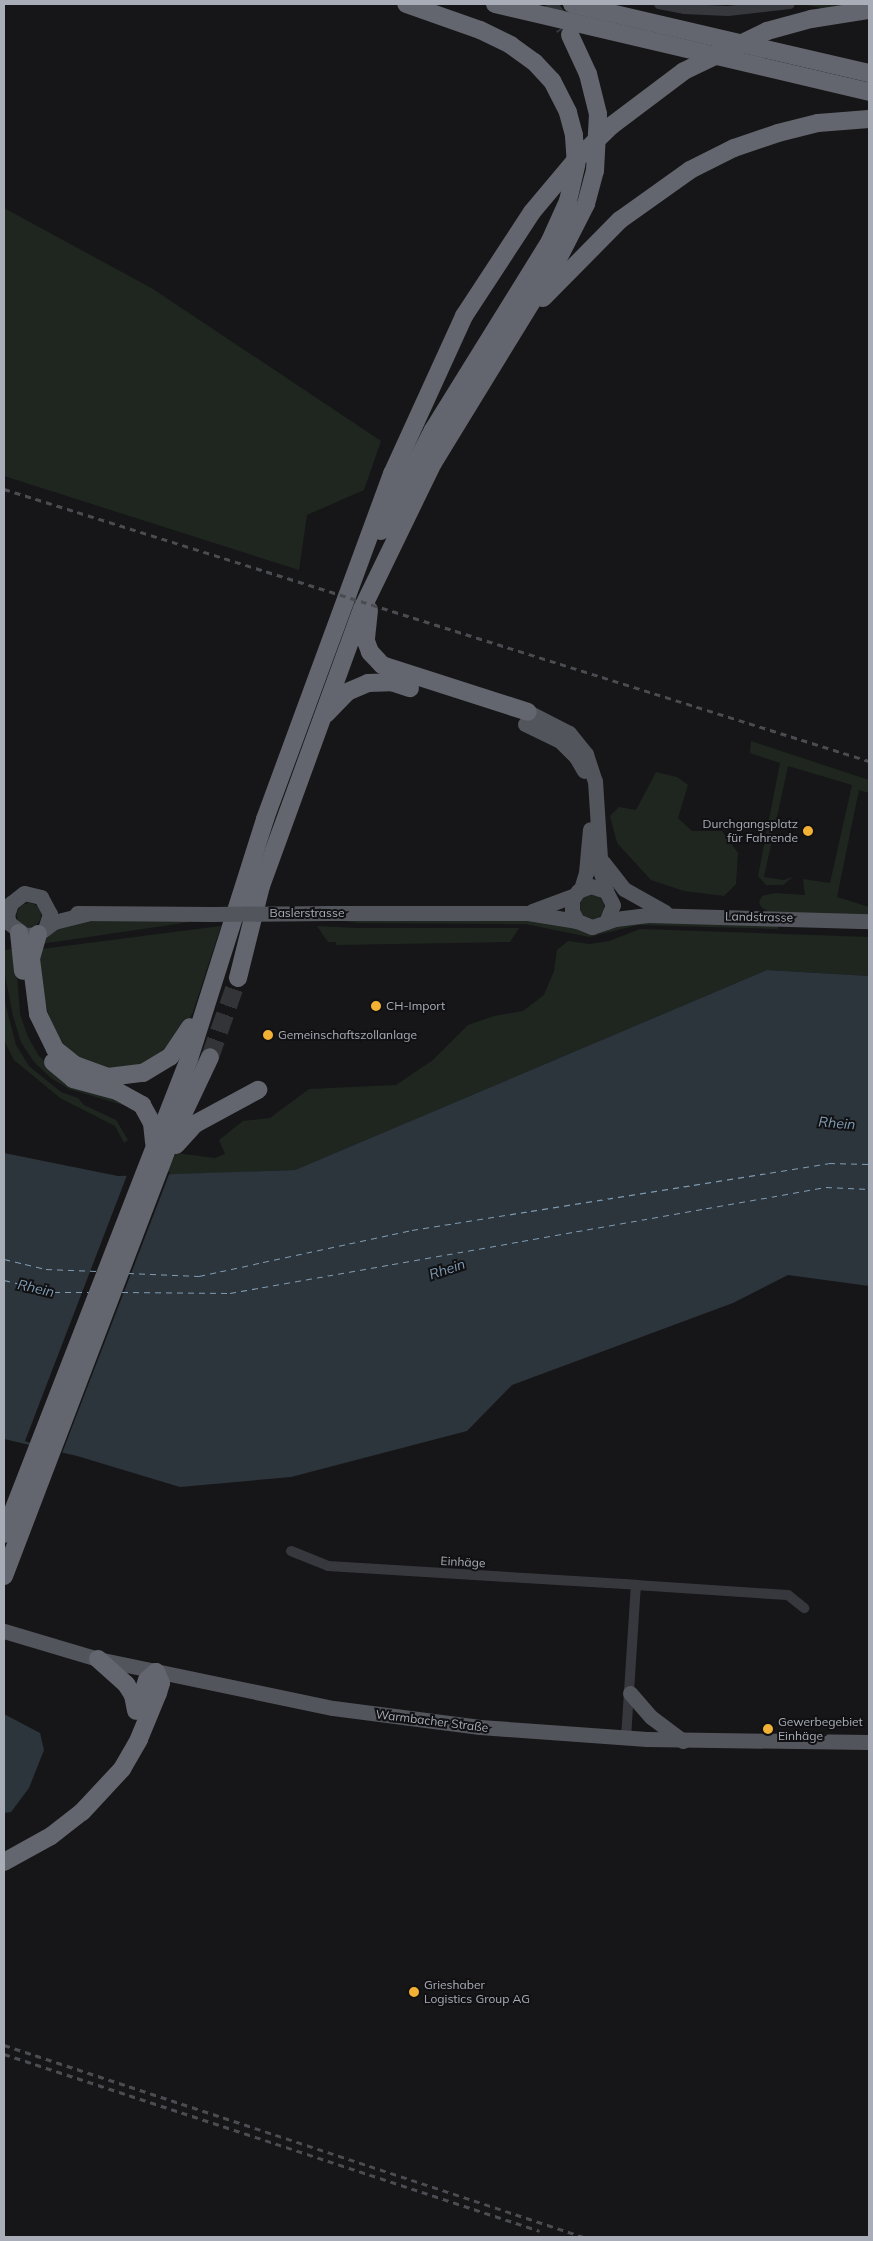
<!DOCTYPE html>
<meta charset="utf-8">
<style>
body{margin:0}
#map{position:relative;width:873px;height:2241px;overflow:hidden;background:#161618;font-family:Mulish,sans-serif}
div>[style]{position:absolute}
.green>*{inset:0;background:#1e261f}
.round{border-radius:50%}
.water>*{inset:0;background:#2c353c}
.pier>*{inset:0;background:#161618;transform-origin:0 0}
.ferry>*{height:1px;margin-top:-0.5px;transform-origin:0;background:repeating-linear-gradient(90deg,#7f9bb3 0 6px,transparent 0 11px)}
.highway-tunnel>*{height:18px;margin-top:-9px;transform-origin:0;background:repeating-linear-gradient(90deg,#333438 0 18px,transparent 0 27px)}
.street>*{height:10px;margin:-5px;padding:0 5px;transform-origin:5px;border-radius:5px;background:#37383d}
.primary>*{height:15px;margin:-7.5px;padding:0 7.5px;transform-origin:7.5px;border-radius:7.5px;background:#53555c}
.highway>*{height:18px;margin:-9px;padding:0 9px;transform-origin:9px;border-radius:9px;background:#63666e}
.rail>*{height:3px;margin-top:-1.5px;transform-origin:0;background:repeating-linear-gradient(90deg,#4a4c52 0 6px,transparent 0 11px)}
.primary-bridge>*{height:15px;margin:-7.5px;padding:0 7.5px;transform-origin:7.5px;border-radius:7.5px;background:#53555c}
.highway-bridge>*{height:18px;margin:-9px;padding:0 9px;transform-origin:9px;border-radius:9px;background:#63666e}
.dots>*{width:14px;height:14px;translate:-50% -50%;box-sizing:border-box;border:2px solid #111113;border-radius:50%}
span{translate:-50% -50%;white-space:nowrap;text-align:center;line-height:1.15;-webkit-text-stroke:4px #111113;paint-order:stroke}
.poi-label{font-size:12px;color:#a8adb8}
.right{translate:-100% -50%;text-align:right}
.left{translate:0 -50%;text-align:left}
.street-label{font-size:12px;color:#a8adb8}
.water-label{font-size:14px;color:#7f9bb3;font-style:italic}
.frame{position:absolute;inset:0;border:5px solid #a8adb8;pointer-events:none}
</style>
<div id="map">
<div class="green">
<div style="clip-path:polygon(799px 4px,869px 4px,869px 16px)"></div>
<div style="clip-path:polygon(4px 208px,153px 289px,381px 441px,364px 490px,307px 515px,299px 570px,4px 476px)"></div>
<div style="clip-path:polygon(751px 741px,869px 780px,869px 793px,859px 790px,837px 897px,869px 907px,869px 916px,769px 912px,761px 907px,759px 902px,762px 896px,775px 893px,805px 895px,803px 879px,830px 883px,852px 785px,788px 766px,764px 877px,784px 880px,793px 877px,783px 885px,766px 885px,758px 876px,780px 763px,750px 753px)"></div>
<div style="clip-path:polygon(656px 772px,677px 777px,688px 785px,678px 818px,692px 831px,722px 831px,738px 853px,736px 884px,724px 896px,684px 891px,651px 880px,617px 843px,610px 816px,619px 807px,636px 810px)"></div>
<div class="round" style="left:580px;top:895px;width:24px;height:24px"></div>
<div class="round" style="left:17px;top:903px;width:24px;height:24px"></div>
<div style="clip-path:polygon(332px 919px,551px 919px,778px 925px,778px 929px,638px 925px,589px 937px,525px 924px,358px 923px)"></div>
<div style="clip-path:polygon(79px 921px,185px 920px,190px 922px,41px 944px,55px 929px)"></div>
<div style="clip-path:polygon(221px 926px,193px 1012px,180px 1038px,147px 1064px,118px 1070px,96px 1067px,75px 1056px,54px 1033px,38px 978px,41px 949px)"></div>
<div style="clip-path:polygon(317px 926px,357px 928px,519px 928px,510px 942px,336px 945px,336px 942px,328px 942px)"></div>
<div style="clip-path:polygon(640px 929px,869px 937px,869px 976px,767px 970px,295px 1170px,165px 1175px,176px 1153px,215px 1158px,225px 1154px,219px 1140px,243px 1121px,270px 1118px,309px 1089px,396px 1085px,433px 1060px,468px 1025px,494px 1016px,523px 1011px,544px 995px,554px 971px,557px 950px,568px 941px,590px 944px,609px 941px)"></div>
<div style="clip-path:polygon(15px 949px,20px 1014px,28px 1037px,39px 1056px,54px 1071px,122px 1098px,133px 1108px,69px 1089px,51px 1078px,34px 1062px,21px 1042px,13px 1016px,4px 970px,4px 950px)"></div>
<div style="clip-path:polygon(4px 999px,16px 1045px,29px 1066px,61px 1092px,78px 1098px,84px 1105px,116px 1120px,128px 1140px,124px 1143px,115px 1126px,60px 1098px,14px 1060px,4px 1040px)"></div>
</div>
<div class="water">
<div style="clip-path:polygon(767px 970px,869px 976px,869px 1286px,788px 1275px,733px 1303px,512px 1385px,467px 1431px,291px 1477px,180px 1487px,77px 1456px,4px 1439px,4px 1153px,118px 1176px,295px 1170px)"></div>
<div style="clip-path:polygon(4px 1714px,40px 1733px,44px 1750px,29px 1788px,11px 1812px,4px 1813px)"></div>
</div>
<div class="pier">
<div style="left:170px;top:1172px;width:303px;height:39px;rotate:111deg"></div>
</div>
<div class="ferry">
<div style="left:4px;top:1259px;width:43px;rotate:13.4deg"></div>
<div style="left:46px;top:1269px;width:51px;rotate:2.2deg"></div>
<div style="left:128px;top:1273px;width:71px;rotate:2.4deg"></div>
<div style="left:199px;top:1276px;width:218px;rotate:-12.2deg"></div>
<div style="left:412px;top:1230px;width:422px;rotate:-9.1deg"></div>
<div style="left:829px;top:1163px;width:40px;rotate:1.4deg"></div>
<div style="left:4px;top:1280px;width:51px;rotate:13.5deg"></div>
<div style="left:54px;top:1292px;width:36px"></div>
<div style="left:122px;top:1292px;width:108px;rotate:0.5deg"></div>
<div style="left:230px;top:1293px;width:605px;rotate:-10.08deg"></div>
<div style="left:826px;top:1187px;width:43px;rotate:2.7deg"></div>
</div>
<div class="highway-tunnel">
<div style="left:548px;top:4px;width:29px;rotate:55deg"></div>
<div style="left:210px;top:1057px;width:84px;rotate:-70.5deg"></div>
</div>
<div class="street">
<div style="left:659px;top:4px;width:25px;rotate:11deg"></div>
<div style="left:684px;top:9px;width:44px;rotate:2.6deg"></div>
<div style="left:728px;top:11px;width:62px;rotate:-6.4deg"></div>
<div style="left:291px;top:1551px;width:40px;rotate:22deg"></div>
<div style="left:328px;top:1566px;width:309px;rotate:3.5deg"></div>
<div style="left:626px;top:1738px;width:153px;rotate:-86.3deg"></div>
<div style="left:636px;top:1585px;width:152px;rotate:3.8deg"></div>
<div style="left:788px;top:1595px;width:21px;rotate:39deg"></div>
</div>
<div class="primary">
<div style="left:528px;top:712px;width:46px;rotate:27.1deg"></div>
<div style="left:569px;top:733px;width:27px;rotate:51deg"></div>
<div style="left:586px;top:754px;width:28px;rotate:72deg"></div>
<div style="left:595px;top:781px;width:92px;rotate:86.3deg"></div>
<div style="left:601px;top:873px;width:19px;rotate:74deg"></div>
<div style="left:525px;top:724px;width:39px;rotate:26deg"></div>
<div style="left:560px;top:741px;width:23px;rotate:45deg"></div>
<div style="left:576px;top:757px;width:16px;rotate:60deg"></div>
<div style="left:603px;top:862px;width:34px;rotate:52deg"></div>
<div style="left:624px;top:889px;width:47px;rotate:29.3deg"></div>
<div style="left:581px;top:889px;width:17px;rotate:-73deg"></div>
<div style="left:586px;top:873px;width:44px;rotate:-84.8deg"></div>
<div style="left:532px;top:911px;width:46px;rotate:-20.4deg"></div>
<div style="left:77px;top:913px;width:135px;rotate:0.4deg"></div>
<div style="left:330px;top:913px;width:198px"></div>
<div style="left:528px;top:913px;width:50px;rotate:9.3deg"></div>
<div style="left:606px;top:922px;width:18px;rotate:-68deg"></div>
<div style="left:613px;top:905px;width:16px;rotate:-117deg"></div>
<div style="left:606px;top:891px;width:16px;rotate:-162deg"></div>
<div style="left:591px;top:886px;width:14px;rotate:159deg"></div>
<div style="left:578px;top:891px;width:11px;rotate:124deg"></div>
<div style="left:572px;top:900px;width:11px;rotate:90deg"></div>
<div style="left:572px;top:911px;width:11px;rotate:63deg"></div>
<div style="left:577px;top:921px;width:16px;rotate:22deg"></div>
<div style="left:592px;top:927px;width:24px;rotate:-19deg"></div>
<div style="left:615px;top:919px;width:33px;rotate:-7deg"></div>
<div style="left:648px;top:915px;width:221px;rotate:1.6deg"></div>
<div style="left:46px;top:926px;width:13px;rotate:-72deg"></div>
<div style="left:50px;top:914px;width:19px;rotate:-118deg"></div>
<div style="left:41px;top:897px;width:17px;rotate:-167deg"></div>
<div style="left:24px;top:893px;width:16px;rotate:142deg"></div>
<div style="left:11px;top:903px;width:13px;rotate:108deg"></div>
<div style="left:7px;top:915px;width:8px;rotate:76deg"></div>
<div style="left:9px;top:923px;width:20px;rotate:37deg"></div>
<div style="left:25px;top:935px;width:13px;rotate:-4deg"></div>
<div style="left:38px;top:934px;width:20px;rotate:-37deg"></div>
<div style="left:54px;top:922px;width:33px;rotate:-14deg"></div>
<div style="left:4px;top:1631px;width:98px;rotate:16.6deg"></div>
<div style="left:98px;top:1659px;width:240px;rotate:11.8deg"></div>
<div style="left:333px;top:1708px;width:148px;rotate:7.4deg"></div>
<div style="left:480px;top:1727px;width:167px;rotate:4.1deg"></div>
<div style="left:647px;top:1739px;width:222px;rotate:0.8deg"></div>
<div style="left:630px;top:1693px;width:32px;rotate:49deg"></div>
<div style="left:651px;top:1717px;width:40px;rotate:37deg"></div>
</div>
<div class="highway">
<div style="left:495px;top:4px;width:384px;rotate:13.2deg"></div>
<div style="left:572px;top:4px;width:305px;rotate:13.1deg"></div>
<div style="left:543px;top:298px;width:110px;rotate:-45.4deg"></div>
<div style="left:620px;top:220px;width:86px;rotate:-35.5deg"></div>
<div style="left:690px;top:170px;width:49px;rotate:-26.6deg"></div>
<div style="left:734px;top:148px;width:46px;rotate:-18.8deg"></div>
<div style="left:778px;top:133px;width:41px;rotate:-14deg"></div>
<div style="left:818px;top:123px;width:51px;rotate:-4.5deg"></div>
<div style="left:381px;top:531px;width:114px;rotate:-62.8deg"></div>
<div style="left:433px;top:430px;width:222px;rotate:-58.2deg"></div>
<div style="left:550px;top:241px;width:44px;rotate:-65.8deg"></div>
<div style="left:568px;top:201px;width:37px;rotate:-77deg"></div>
<div style="left:576px;top:165px;width:30px;rotate:-94deg"></div>
<div style="left:574px;top:135px;width:24px;rotate:-105deg"></div>
<div style="left:568px;top:112px;width:35px;rotate:-117deg"></div>
<div style="left:552px;top:81px;width:26px;rotate:-133deg"></div>
<div style="left:534px;top:62px;width:29px;rotate:-144deg"></div>
<div style="left:511px;top:45px;width:34px;rotate:-154deg"></div>
<div style="left:480px;top:30px;width:78px;rotate:-160.6deg"></div>
<div style="left:369px;top:610px;width:31px;rotate:96deg"></div>
<div style="left:366px;top:641px;width:12px;rotate:70deg"></div>
<div style="left:370px;top:652px;width:18px;rotate:47deg"></div>
<div style="left:382px;top:665px;width:153px;rotate:17.8deg"></div>
<div style="left:326px;top:714px;width:30px;rotate:-46deg"></div>
<div style="left:347px;top:692px;width:23px;rotate:-23deg"></div>
<div style="left:368px;top:683px;width:23px;rotate:-2deg"></div>
<div style="left:391px;top:682px;width:20px;rotate:18deg"></div>
<div style="left:19px;top:933px;width:38px;rotate:84deg"></div>
<div style="left:38px;top:934px;width:26px;rotate:106deg"></div>
<div style="left:31px;top:959px;width:55px;rotate:82.7deg"></div>
<div style="left:38px;top:1014px;width:39px;rotate:64deg"></div>
<div style="left:55px;top:1049px;width:26px;rotate:39deg"></div>
<div style="left:75px;top:1065px;width:35px;rotate:20deg"></div>
<div style="left:108px;top:1077px;width:35px;rotate:-7deg"></div>
<div style="left:143px;top:1073px;width:31px;rotate:-31deg"></div>
<div style="left:170px;top:1057px;width:36px;rotate:-56deg"></div>
<div style="left:238px;top:978px;width:95px;rotate:-76deg"></div>
<div style="left:261px;top:886px;width:295px;rotate:-70deg"></div>
<div style="left:362px;top:609px;width:162px;rotate:-64.1deg"></div>
<div style="left:433px;top:463px;width:237px;rotate:-58.5deg"></div>
<div style="left:557px;top:261px;width:64px;rotate:-63deg"></div>
<div style="left:586px;top:204px;width:34px;rotate:-75deg"></div>
<div style="left:595px;top:171px;width:57px;rotate:-87deg"></div>
<div style="left:598px;top:114px;width:41px;rotate:-104deg"></div>
<div style="left:588px;top:74px;width:43px;rotate:-114.8deg"></div>
<div style="left:53px;top:1062px;width:26px;rotate:40deg"></div>
<div style="left:73px;top:1079px;width:46px;rotate:15.3deg"></div>
<div style="left:117px;top:1091px;width:29px;rotate:29deg"></div>
<div style="left:142px;top:1105px;width:21px;rotate:61deg"></div>
<div style="left:152px;top:1123px;width:20px;rotate:84deg"></div>
<div style="left:176px;top:1145px;width:28px;rotate:-48deg"></div>
<div style="left:195px;top:1124px;width:72px;rotate:-28.4deg"></div>
<div style="left:4px;top:1534px;width:510px;rotate:-68.72deg"></div>
<div style="left:189px;top:1059px;width:252px;rotate:-72.4deg"></div>
<div style="left:265px;top:819px;width:368px;rotate:-69.8deg"></div>
<div style="left:392px;top:474px;width:174px;rotate:-65.5deg"></div>
<div style="left:464px;top:316px;width:124px;rotate:-56.8deg"></div>
<div style="left:4px;top:1576px;width:460px;rotate:-69.1deg"></div>
<div style="left:168px;top:1146px;width:98px;rotate:-64.7deg"></div>
<div style="left:98px;top:1659px;width:38px;rotate:42deg"></div>
<div style="left:126px;top:1684px;width:13px;rotate:58deg"></div>
<div style="left:133px;top:1695px;width:16px;rotate:79deg"></div>
<div style="left:4px;top:1862px;width:54px;rotate:-29deg"></div>
<div style="left:51px;top:1836px;width:39px;rotate:-38deg"></div>
<div style="left:82px;top:1812px;width:59px;rotate:-47.1deg"></div>
<div style="left:122px;top:1769px;width:34px;rotate:-60deg"></div>
<div style="left:139px;top:1739px;width:50px;rotate:-67.6deg"></div>
<div style="left:158px;top:1693px;width:10px;rotate:-73deg"></div>
<div style="left:161px;top:1683px;width:12px;rotate:-114deg"></div>
<div style="left:156px;top:1672px;width:12px;rotate:138deg"></div>
<div style="left:147px;top:1680px;width:32px;rotate:108deg"></div>
</div>
<div class="rail">
<div style="left:4px;top:489px;width:907px;rotate:17.46deg"></div>
<div style="left:4px;top:2045px;width:611px;rotate:18.32deg"></div>
<div style="left:4px;top:2054px;width:564px;rotate:18.27deg"></div>
</div>
<div class="primary-bridge">
<div style="left:212px;top:914px;width:118px;rotate:-0.5deg"></div>
</div>
<div class="highway-bridge">
<div style="left:532px;top:212px;width:65px;rotate:-50deg"></div>
<div style="left:574px;top:162px;width:52px;rotate:-44.2deg"></div>
<div style="left:611px;top:126px;width:91px;rotate:-37deg"></div>
<div style="left:684px;top:71px;width:92px;rotate:-25.7deg"></div>
<div style="left:767px;top:31px;width:46px;rotate:-15.3deg"></div>
<div style="left:811px;top:19px;width:59px;rotate:-8.8deg"></div>
</div>
<div class="dots">
<div style="left:808px;top:831px;background:#f2b134"></div>
<div style="left:376px;top:1006px;background:#f2b134"></div>
<div style="left:268px;top:1035px;background:#f2b134"></div>
<div style="left:768px;top:1729px;background:#f2b134"></div>
<div style="left:414px;top:1992px;background:#f2b134"></div>
</div>
<div class="poi-label">
<span class="right" style="left:798px;top:831px">Durchgangsplatz<br>für Fahrende</span>
<span class="left" style="left:386px;top:1006px">CH-Import</span>
<span class="left" style="left:278px;top:1035px">Gemeinschaftszollanlage</span>
<span class="left" style="left:778px;top:1729px">Gewerbegebiet<br>Einhäge</span>
<span class="left" style="left:424px;top:1992px">Grieshaber<br>Logistics Group AG</span>
</div>
<div class="street-label">
<span style="left:307px;top:913px">Baslerstrasse</span>
<span style="left:759px;top:917px;rotate:1deg">Landstrasse</span>
<span style="left:463px;top:1562px;rotate:3deg">Einhäge</span>
<span style="left:432px;top:1721px;rotate:7deg">Warmbacher Straße</span>
</div>
<div class="water-label">
<span style="left:837px;top:1123px;rotate:5deg">Rhein</span>
<span style="left:447px;top:1269px;rotate:-18deg">Rhein</span>
<span style="left:36px;top:1288px;rotate:13deg">Rhein</span>
</div>
<div class="frame"></div>
</div>
